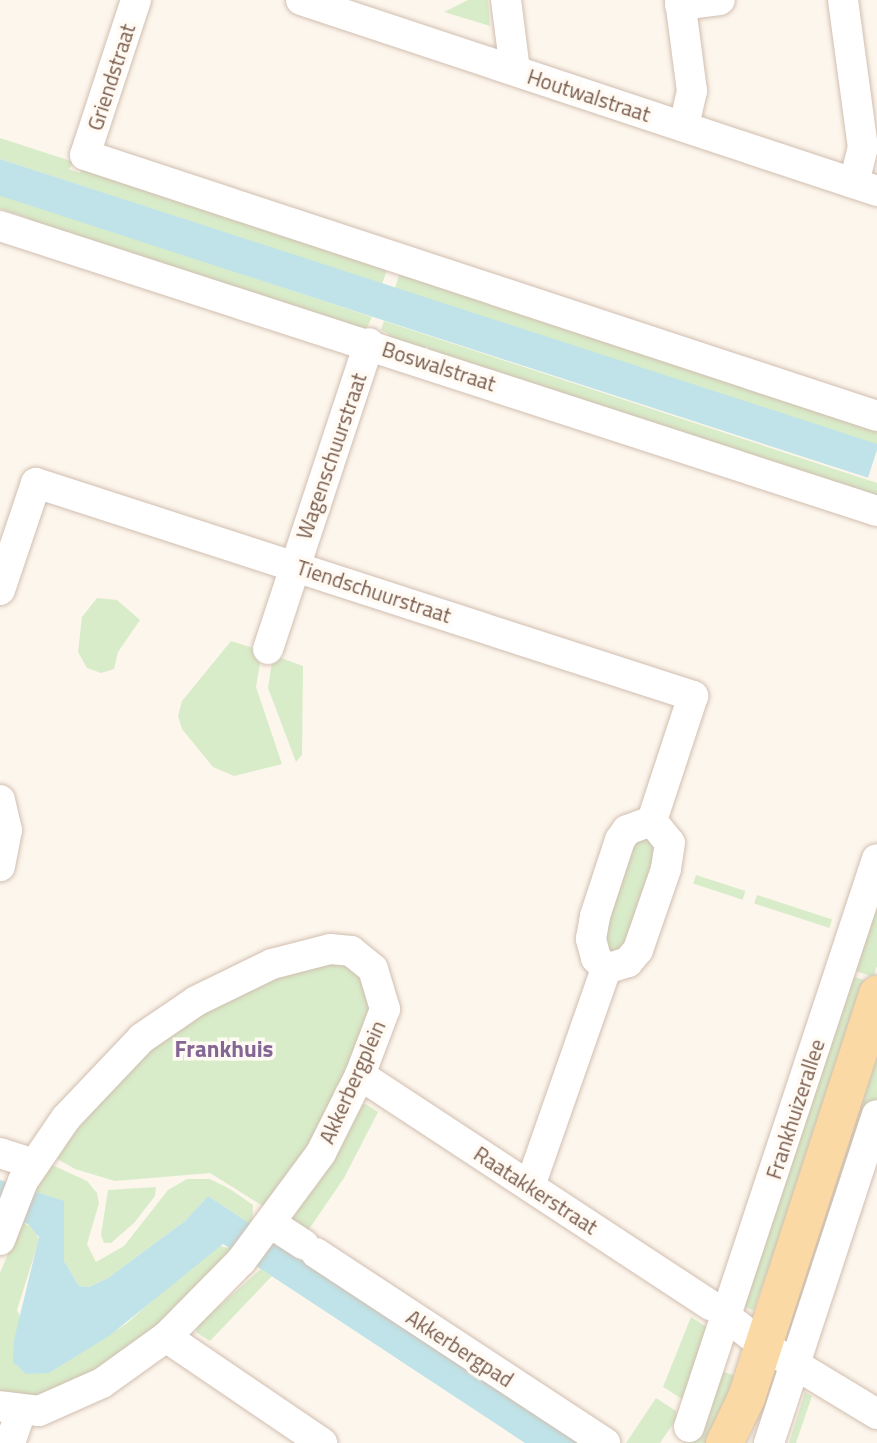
<!DOCTYPE html>
<style>
body{margin:0}
#map{position:relative;width:877px;height:1443px;overflow:hidden;background:#fdf6ec;font-family:"Titillium Web",sans-serif}
div>[style]{position:absolute}
.green>*{inset:0;background:#d8ecc9;transform-origin:0 0}
.water>*{inset:0;background:#bfe3e8;transform-origin:0 0}
.roads{filter:drop-shadow(0 0 2px #d1beb0) drop-shadow(0 0 2px #d1beb0)}
.minor>*{height:30px;margin:-15px;padding:0 15px;transform-origin:15px;border-radius:15px;background:#fff}
.major>*{height:37px;margin:-18.5px;padding:0 18.5px;transform-origin:18.5px;border-radius:18.5px;background:#fbd9a5}
span{translate:-50% -50%;white-space:nowrap;text-align:center;line-height:1.15;-webkit-text-stroke:7px #fffaf3;paint-order:stroke}
.street-label{font-size:21px;color:#7a5c4d}
.neighbourhood-label{font-size:23px;color:#846695;font-weight:700}
</style>
<div id="map">
<div class="green">
<div style="clip-path:polygon(468px 0,488px 0,490px 26px,444px 12px)"></div>
<div style="clip-path:polygon(0 138px,74px 162px,69px 169px,80px 173px,83px 165px,387px 270px,382px 284px,0 159px)"></div>
<div style="clip-path:polygon(0 194px,372px 317px,366px 330px,178px 268px,167px 268px,163px 263px,122px 253px,87px 238px,77px 239px,73px 233px,32px 224px,28px 218px,0 209px)"></div>
<div style="clip-path:polygon(400px 272px,877px 426px,877px 450px,395px 288px)"></div>
<div style="clip-path:polygon(384px 321px,877px 483px,877px 498px,386px 343px,389px 334px,381px 330px)"></div>
<div style="clip-path:polygon(97px 598px,117px 600px,140px 620px,118px 652px,114px 669px,101px 673px,87px 668px,78px 652px,82px 617px)"></div>
<div style="clip-path:polygon(231px 641px,262px 651px,256px 687px,282px 764px,234px 776px,213px 767px,182px 729px,178px 716px,182px 701px)"></div>
<div style="clip-path:polygon(273px 655px,303px 666px,302px 755px,296px 762px,268px 688px)"></div>
<div style="clip-path:polygon(635px 836px,660px 839px,632px 947px,612px 959px,600px 928px)"></div>
<div style="left:696px;top:875px;width:52px;height:9px;rotate:18deg"></div>
<div style="left:757px;top:895px;width:79px;height:9px;rotate:18deg"></div>
<div style="clip-path:polygon(877px 901px,877px 966px,873px 977px,850px 969px)"></div>
<div style="clip-path:polygon(348px 961px,375px 994px,331px 1118px,266px 1208px,210px 1173px,115px 1181px,75px 1169px,54px 1157px,133px 1064px,197px 1016px,270px 980px,321px 964px)"></div>
<div style="left:847px;top:974px;width:27px;height:348px;rotate:20deg"></div>
<div style="clip-path:polygon(877px 1048px,877px 1098px,798px 1339px,782px 1333px)"></div>
<div style="clip-path:polygon(366px 1104px,378px 1112px,344px 1178px,305px 1235px,289px 1225px,362px 1105px)"></div>
<div style="clip-path:polygon(50px 1164px,87px 1181px,97px 1193px,99px 1203px,87px 1244px,96px 1262px,124px 1246px,168px 1190px,187px 1179px,210px 1179px,230px 1189px,253px 1205px,252px 1225px,208px 1196px,185px 1221px,108px 1278px,89px 1287px,79px 1286px,64px 1261px,64px 1202px,31px 1190px)"></div>
<div style="clip-path:polygon(156px 1187px,155px 1196px,134px 1223px,111px 1243px,104px 1243px,101px 1235px,108px 1190px)"></div>
<div style="clip-path:polygon(21px 1222px,34px 1228px,39px 1240px,17px 1310px,49px 1373px,126px 1324px,215px 1245px,238px 1250px,193px 1301px,57px 1397px,6px 1395px,0 1390px,0 1273px)"></div>
<div style="clip-path:polygon(261px 1269px,272px 1276px,210px 1341px,197px 1333px,196px 1327px)"></div>
<div style="clip-path:polygon(691px 1317px,708px 1328px,688px 1397px,682px 1399px,663px 1387px)"></div>
<div style="clip-path:polygon(718px 1370px,739px 1377px,714px 1443px,684px 1443px)"></div>
<div style="clip-path:polygon(805px 1392px,812px 1396px,796px 1443px,789px 1443px)"></div>
<div style="clip-path:polygon(656px 1398px,676px 1411px,677px 1418px,660px 1443px,626px 1443px)"></div>
</div>
<div class="water">
<div style="left:0;top:159px;width:924px;height:35px;rotate:18deg"></div>
<div style="clip-path:polygon(0 1180px,64px 1201px,64px 1261px,79px 1286px,89px 1287px,108px 1278px,185px 1221px,208px 1196px,585px 1443px,525px 1443px,223px 1244px,109px 1336px,49px 1373px,26px 1374px,13px 1362px,14px 1340px,39px 1237px,28px 1224px,0 1214px)"></div>
</div>
<div class="roads">
<div class="minor">
<div style="left:136px;top:0;width:163px;rotate:108.2deg"></div>
<div style="left:85px;top:155px;width:834px;rotate:18.24deg"></div>
<div style="left:301px;top:0;width:607px;rotate:18.35deg"></div>
<div style="left:506px;top:0;width:71px;rotate:82.7deg"></div>
<div style="left:680px;top:0;width:92px;rotate:82.5deg"></div>
<div style="left:692px;top:91px;width:36px;rotate:103deg"></div>
<div style="left:843px;top:0;width:148px;rotate:82.3deg"></div>
<div style="left:863px;top:147px;width:37px;rotate:104deg"></div>
<div style="left:680px;top:5px;width:40px;rotate:-7.1deg"></div>
<div style="left:0;top:226px;width:922px;rotate:18deg"></div>
<div style="left:0;top:590px;width:113px;rotate:-71.4deg"></div>
<div style="left:36px;top:483px;width:691px;rotate:17.96deg"></div>
<div style="left:693px;top:696px;width:132px;rotate:108.2deg"></div>
<div style="left:268px;top:649px;width:322px;rotate:-71.7deg"></div>
<div style="left:0;top:800px;width:31px;rotate:77deg"></div>
<div style="left:7px;top:830px;width:37px;rotate:101deg"></div>
<div style="left:652px;top:821px;width:28px;rotate:51deg"></div>
<div style="left:670px;top:843px;width:26px;rotate:99deg"></div>
<div style="left:666px;top:869px;width:86px;rotate:109.1deg"></div>
<div style="left:638px;top:950px;width:16px;rotate:130deg"></div>
<div style="left:628px;top:962px;width:23px;rotate:162deg"></div>
<div style="left:606px;top:969px;width:15px;rotate:-132deg"></div>
<div style="left:596px;top:958px;width:20px;rotate:-105deg"></div>
<div style="left:591px;top:939px;width:23px;rotate:-80deg"></div>
<div style="left:595px;top:916px;width:80px;rotate:-71.8deg"></div>
<div style="left:620px;top:840px;width:12px;rotate:-55deg"></div>
<div style="left:627px;top:830px;width:27px;rotate:-20deg"></div>
<div style="left:360px;top:1075px;width:420px;rotate:33.3deg"></div>
<div style="left:0;top:1153px;width:36px;rotate:18deg"></div>
<div style="left:530px;top:1186px;width:230px;rotate:-70.7deg"></div>
<div style="left:272px;top:1224px;width:38px;rotate:33deg"></div>
<div style="left:0;top:1240px;width:63px;rotate:-68.7deg"></div>
<div style="left:23px;top:1181px;width:76px;rotate:-55.7deg"></div>
<div style="left:66px;top:1118px;width:110px;rotate:-46.5deg"></div>
<div style="left:142px;top:1038px;width:65px;rotate:-34.4deg"></div>
<div style="left:196px;top:1001px;width:85px;rotate:-26deg"></div>
<div style="left:272px;top:964px;width:60px;rotate:-14.5deg"></div>
<div style="left:330px;top:949px;width:21px;rotate:5deg"></div>
<div style="left:351px;top:951px;width:28px;rotate:39deg"></div>
<div style="left:373px;top:969px;width:42px;rotate:73.3deg"></div>
<div style="left:385px;top:1009px;width:71px;rotate:110.7deg"></div>
<div style="left:360px;top:1075px;width:87px;rotate:116.6deg"></div>
<div style="left:321px;top:1153px;width:134px;rotate:126.5deg"></div>
<div style="left:241px;top:1261px;width:107px;rotate:134.6deg"></div>
<div style="left:166px;top:1337px;width:79px;rotate:144.3deg"></div>
<div style="left:102px;top:1383px;width:69px;rotate:156deg"></div>
<div style="left:39px;top:1411px;width:39px;rotate:-173deg"></div>
<div style="left:316px;top:1253px;width:346px;rotate:33.3deg"></div>
<div style="left:727px;top:1317px;width:46px;rotate:37.9deg"></div>
<div style="left:763px;top:1345px;width:133px;rotate:31.2deg"></div>
<div style="left:166px;top:1337px;width:189px;rotate:34.2deg"></div>
<div style="left:689px;top:1427px;width:598px;rotate:-71.69deg"></div>
<div style="left:10px;top:1443px;width:34px;rotate:-71deg"></div>
<div style="left:769px;top:1443px;width:345px;rotate:-71.8deg"></div>
</div>
<div class="major">
<div style="left:724px;top:1443px;width:51px;rotate:-64.4deg"></div>
<div style="left:746px;top:1397px;width:424px;rotate:-72deg"></div>
</div>
</div>
<div class="street-label">
<span style="left:111px;top:77px;rotate:-72deg">Griendstraat</span>
<span style="left:589px;top:95px;rotate:18deg">Houtwalstraat</span>
<span style="left:439px;top:366px;rotate:18deg">Boswalstraat</span>
<span style="left:331px;top:456px;rotate:-71deg">Wagenschuurstraat</span>
<span style="left:374px;top:591px;rotate:18deg">Tiendschuurstraat</span>
<span style="left:352px;top:1082px;rotate:-66deg">Akkerbergplein</span>
<span style="left:795px;top:1109px;rotate:-72deg">Frankhuizerallee</span>
<span style="left:536px;top:1190px;rotate:33deg">Raatakkerstraat</span>
<span style="left:460px;top:1348px;rotate:33deg">Akkerbergpad</span>
</div>
<div class="neighbourhood-label">
<span style="left:224px;top:1049px">Frankhuis</span>
</div>
</div>
